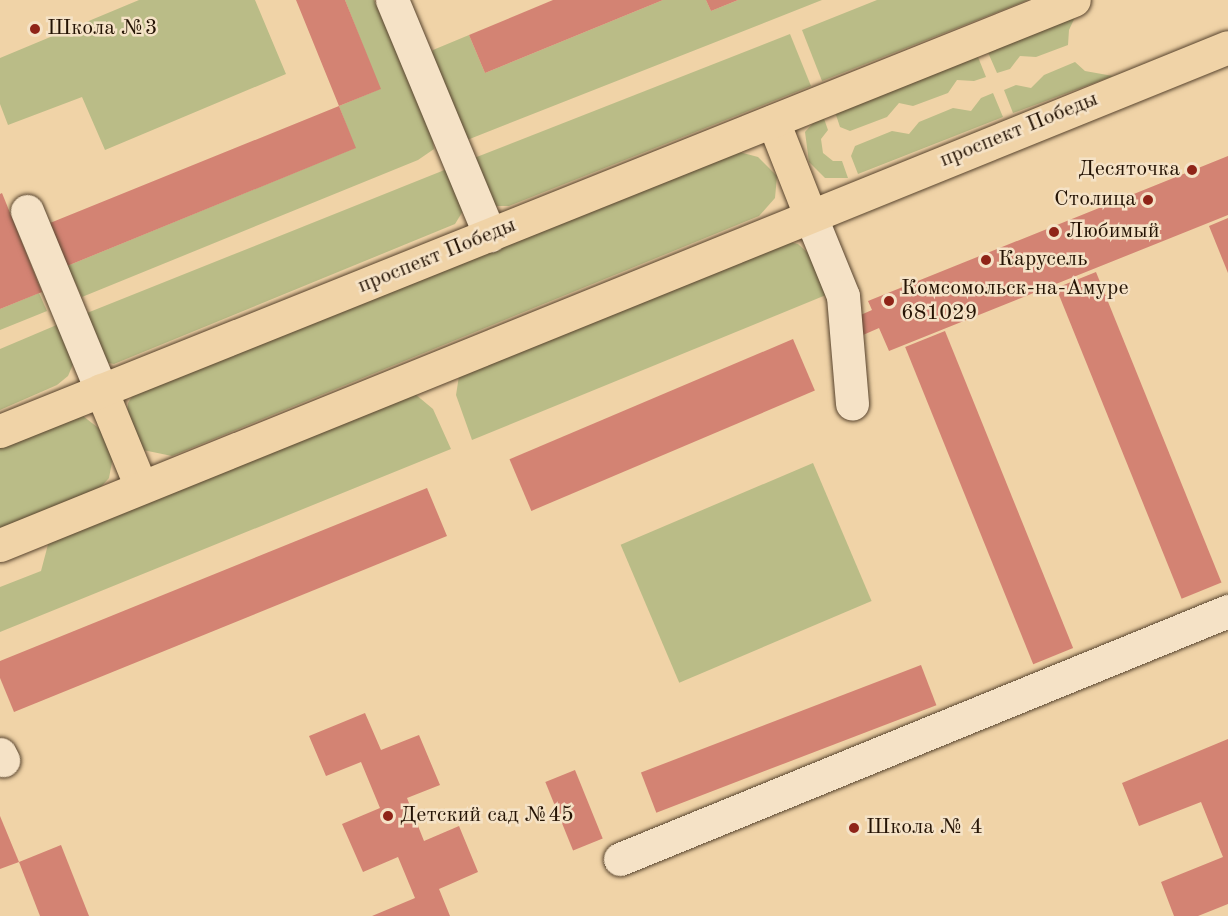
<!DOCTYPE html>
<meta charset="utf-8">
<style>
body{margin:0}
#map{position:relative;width:1228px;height:916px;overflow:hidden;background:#f0d3a7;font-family:"Old Standard TT",serif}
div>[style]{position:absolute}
.green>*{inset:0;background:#babc87;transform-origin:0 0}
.building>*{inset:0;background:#d38373;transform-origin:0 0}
.roads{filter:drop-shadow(0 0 2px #57432d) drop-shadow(0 0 2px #57432d)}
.minor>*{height:33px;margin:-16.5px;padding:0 16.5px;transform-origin:16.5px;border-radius:16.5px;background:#f5e2c6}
.major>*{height:33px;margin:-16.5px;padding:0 16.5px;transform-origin:16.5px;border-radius:16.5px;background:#f0d3a7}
.dots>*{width:16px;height:16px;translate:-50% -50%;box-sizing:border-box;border:3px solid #f5e2c6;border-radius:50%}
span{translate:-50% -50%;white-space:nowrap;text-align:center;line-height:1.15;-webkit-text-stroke:5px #f5e2c6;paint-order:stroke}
.poi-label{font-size:22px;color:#241304}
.left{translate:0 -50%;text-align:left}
.right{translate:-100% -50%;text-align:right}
.street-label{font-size:22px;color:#241304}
</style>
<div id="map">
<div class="green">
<div style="clip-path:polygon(139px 0,255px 0,286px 74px,105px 150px,82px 97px,8px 125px,0 104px,0 58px)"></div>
<div style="clip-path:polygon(345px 0,374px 0,432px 135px,434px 149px,418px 160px,82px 297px,67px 266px,355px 148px,339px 106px,380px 89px)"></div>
<div style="clip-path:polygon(663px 0,706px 0,711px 11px,738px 0,822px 0,462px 142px,429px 60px,433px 50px,469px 35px,485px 73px)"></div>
<div style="clip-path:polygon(877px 0,1028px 0,822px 81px,802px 30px)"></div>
<div style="clip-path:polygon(1076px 15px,1069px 30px,1068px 45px,1036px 57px,1020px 56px,1010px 69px,997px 73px,986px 48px)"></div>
<div style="clip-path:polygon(790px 34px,811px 86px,509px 206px,493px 206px,469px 160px)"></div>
<div style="clip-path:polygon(976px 52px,986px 77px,974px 81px,957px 80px,948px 93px,913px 106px,899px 103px,887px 117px,850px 131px,840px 127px,834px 109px)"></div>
<div style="clip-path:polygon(1075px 62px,1085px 71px,1113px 76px,1013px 113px,1004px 90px,1016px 85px,1031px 88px,1044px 75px)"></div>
<div style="clip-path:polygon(993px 93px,1003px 117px,858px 174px,851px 156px,855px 146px,892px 131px,909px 134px,919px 122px,953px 108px,971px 111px,981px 98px)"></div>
<div style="clip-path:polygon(822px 113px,828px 130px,821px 139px,823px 153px,833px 161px,842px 161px,848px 178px,825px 178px,809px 162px,805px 132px)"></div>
<div style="clip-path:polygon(728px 149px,758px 157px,777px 176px,775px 198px,759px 216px,172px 456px,143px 450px,127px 417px,128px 403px,136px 390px)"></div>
<div style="clip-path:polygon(447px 169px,463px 211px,455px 224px,114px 364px,103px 362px,82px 315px)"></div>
<div style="clip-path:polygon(786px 241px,798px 244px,808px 253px,826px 295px,472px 440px,456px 395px,459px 376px)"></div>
<div style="clip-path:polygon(39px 293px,47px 311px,0 330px,0 309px)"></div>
<div style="clip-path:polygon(59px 324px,74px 362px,68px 376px,57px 385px,0 410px,0 349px)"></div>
<div style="clip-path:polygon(415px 394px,433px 409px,451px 449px,0 632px,0 587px,41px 571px,50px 537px)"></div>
<div style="clip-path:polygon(70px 415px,83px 416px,101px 430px,113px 457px,109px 478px,100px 488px,0 529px,0 444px)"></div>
<div style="left:813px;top:463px;width:150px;height:209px;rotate:67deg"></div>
</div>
<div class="building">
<div style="clip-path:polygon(296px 0,345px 0,381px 89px,339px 106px,356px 148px,67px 266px,50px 223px,339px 106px)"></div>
<div style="clip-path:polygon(553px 0,663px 0,485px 73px,469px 35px)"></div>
<div style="clip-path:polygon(706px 0,738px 0,711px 11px)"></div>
<div style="clip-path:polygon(1228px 156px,1228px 215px,889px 351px,879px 328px,863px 335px,856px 317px,872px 310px,868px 301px)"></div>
<div style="clip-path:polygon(2px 193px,42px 292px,0 309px,0 194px)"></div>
<div style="clip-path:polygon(1228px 218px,1228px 273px,1209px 226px)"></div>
<div style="left:1096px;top:272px;width:335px;height:43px;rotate:68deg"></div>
<div style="left:945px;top:331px;width:342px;height:43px;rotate:68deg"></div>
<div style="left:793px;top:339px;width:56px;height:308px;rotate:67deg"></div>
<div style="clip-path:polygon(427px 488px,447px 536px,14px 712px,0 678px,0 661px)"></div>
<div style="left:921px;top:665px;width:43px;height:300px;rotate:69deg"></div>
<div style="clip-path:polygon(365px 713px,381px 750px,419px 735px,440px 785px,407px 798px,424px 841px,459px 826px,478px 872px,439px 889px,450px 916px,372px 916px,415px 898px,398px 857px,363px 872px,342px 824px,380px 808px,361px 762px,326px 776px,309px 736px)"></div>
<div style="clip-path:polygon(1228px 739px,1228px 904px,1198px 916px,1174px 916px,1161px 882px,1223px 857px,1201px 802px,1139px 826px,1122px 783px)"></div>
<div style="left:575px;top:770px;width:74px;height:32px;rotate:68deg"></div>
<div style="clip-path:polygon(0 816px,19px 862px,0 869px)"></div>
<div style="clip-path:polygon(61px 845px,89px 916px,40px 916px,19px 862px)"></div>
</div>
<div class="roads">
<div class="minor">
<div style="left:392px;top:0;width:255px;rotate:67.4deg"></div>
<div style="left:27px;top:211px;width:194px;rotate:67.5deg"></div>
<div style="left:810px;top:215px;width:87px;rotate:67.8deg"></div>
<div style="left:843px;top:296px;width:108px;rotate:85.2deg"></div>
<div style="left:0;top:754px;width:7px;rotate:63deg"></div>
<div style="left:620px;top:859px;width:657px;rotate:-22.19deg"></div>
</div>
<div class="major">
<div style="left:773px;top:121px;width:101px;rotate:68.5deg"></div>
<div style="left:101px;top:390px;width:105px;rotate:67.6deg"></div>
<div style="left:0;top:431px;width:1157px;rotate:-21.87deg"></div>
<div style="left:0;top:545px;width:1325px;rotate:-22.07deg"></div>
</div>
</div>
<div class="dots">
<div style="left:35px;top:29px;background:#8f2418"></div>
<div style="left:1192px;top:170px;background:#8f2418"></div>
<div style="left:1148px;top:200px;background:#8f2418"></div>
<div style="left:1054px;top:232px;background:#8f2418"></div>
<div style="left:986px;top:260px;background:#8f2418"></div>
<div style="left:889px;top:301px;background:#8f2418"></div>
<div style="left:388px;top:816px;background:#8f2418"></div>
<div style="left:854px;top:828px;background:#8f2418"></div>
</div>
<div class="poi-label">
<span class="left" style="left:47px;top:29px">Школа №3</span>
<span class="right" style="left:1180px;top:170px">Десяточка</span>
<span class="right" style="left:1136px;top:200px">Столица</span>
<span class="left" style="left:1066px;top:232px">Любимый</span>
<span class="left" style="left:998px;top:260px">Карусель</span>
<span class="left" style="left:901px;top:301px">Комсомольск-на-Амуре<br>681029</span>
<span class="left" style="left:400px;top:816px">Детский сад №45</span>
<span class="left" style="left:866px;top:828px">Школа № 4</span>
</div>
<div class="street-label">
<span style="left:1019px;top:130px;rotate:-22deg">проспект Победы</span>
<span style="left:437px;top:256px;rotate:-22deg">проспект Победы</span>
</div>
</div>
